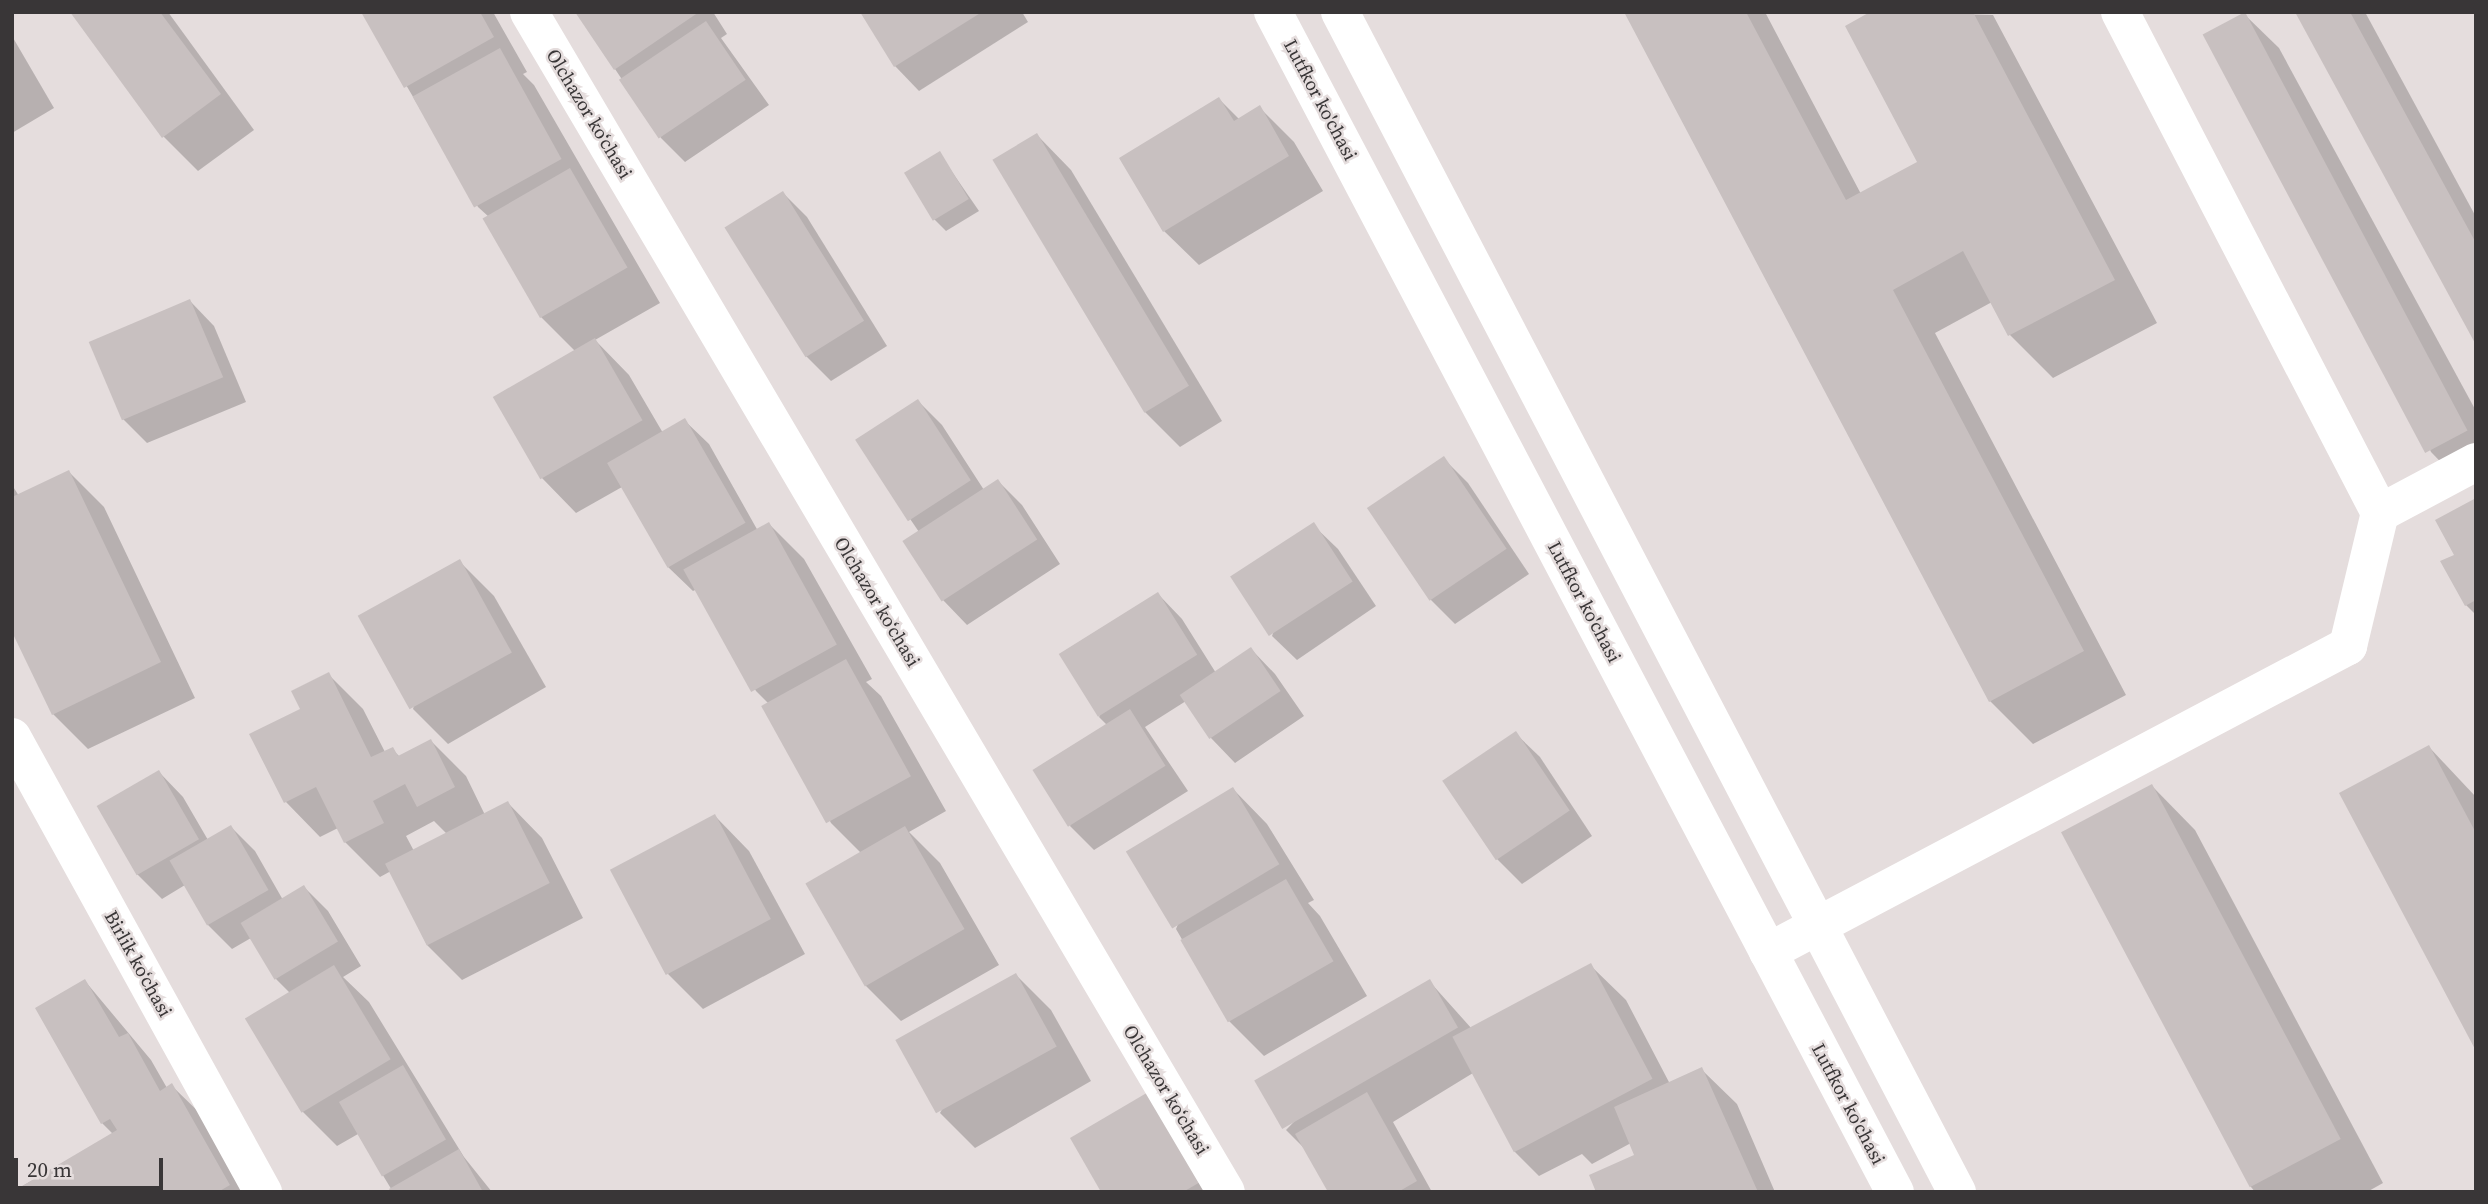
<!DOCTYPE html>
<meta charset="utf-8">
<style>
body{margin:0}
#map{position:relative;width:2488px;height:1204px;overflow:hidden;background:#e5dddd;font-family:"Source Serif 4",serif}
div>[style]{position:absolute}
.shadow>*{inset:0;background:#0003}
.building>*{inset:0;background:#c8c0c0;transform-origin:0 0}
.minor>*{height:38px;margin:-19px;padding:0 19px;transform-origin:19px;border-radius:19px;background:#fff}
.secondary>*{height:38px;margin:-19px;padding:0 19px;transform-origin:19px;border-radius:19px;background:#fff}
span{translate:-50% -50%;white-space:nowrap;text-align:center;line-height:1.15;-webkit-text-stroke:5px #e5dddd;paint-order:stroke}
.street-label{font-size:19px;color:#393637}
.frame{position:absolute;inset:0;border:14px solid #393637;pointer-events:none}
.scale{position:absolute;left:14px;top:1158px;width:149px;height:32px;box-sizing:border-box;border:4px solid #393637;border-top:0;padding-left:9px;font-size:21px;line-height:24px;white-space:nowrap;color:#393637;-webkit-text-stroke:5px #e5dddd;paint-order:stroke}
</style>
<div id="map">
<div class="shadow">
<div style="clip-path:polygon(72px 12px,168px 12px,254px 130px,198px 171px,164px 137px)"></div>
<div style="clip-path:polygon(363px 12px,493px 12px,527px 72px,523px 74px,534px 85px,660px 303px,595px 340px,629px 375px,663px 433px,684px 420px,709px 444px,758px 531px,769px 524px,804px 559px,872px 679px,866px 682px,881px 696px,946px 811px,909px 832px,940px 863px,999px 965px,901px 1021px,866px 986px,861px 853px,831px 823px,770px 705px,756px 691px,697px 589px,693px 591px,668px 567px,622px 487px,576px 513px,542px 478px,495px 397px,575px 351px,541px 317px,489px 217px,478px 207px)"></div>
<div style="clip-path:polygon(577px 12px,713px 12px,727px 34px,721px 38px,769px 105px,685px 162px,661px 138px)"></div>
<div style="clip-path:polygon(862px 12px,1022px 12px,1028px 22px,919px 91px,895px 66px)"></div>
<div style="clip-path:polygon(1625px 12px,1765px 12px,1861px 194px,1919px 163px,1874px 12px,1993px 15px,2157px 323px,2053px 378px,2010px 335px,1992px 302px,1935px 333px,2126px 695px,2033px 744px,1990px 701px)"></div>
<div style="clip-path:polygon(2297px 12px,2365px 12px,2476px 217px,2476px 341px)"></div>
<div style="clip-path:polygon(2244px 14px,2279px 48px,2476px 411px,2476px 481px,2465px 487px,2431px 452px)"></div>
<div style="clip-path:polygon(12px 36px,54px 108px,12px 133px)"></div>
<div style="clip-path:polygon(1219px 99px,1239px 119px,1259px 107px,1294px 142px,1323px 191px,1199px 265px,1164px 231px)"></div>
<div style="clip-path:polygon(1037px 135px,1071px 170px,1222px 421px,1180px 447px,1145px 412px)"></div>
<div style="clip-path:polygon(939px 153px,979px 211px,946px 231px,934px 219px)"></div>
<div style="clip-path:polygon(783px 193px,807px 217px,887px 346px,831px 381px,806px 356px)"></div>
<div style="clip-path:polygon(190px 301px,214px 326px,246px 402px,147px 443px,123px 419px)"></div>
<div style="clip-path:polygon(918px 401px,942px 425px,984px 490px,998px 481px,1022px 505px,1060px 564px,967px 625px,943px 600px,919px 532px,857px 441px)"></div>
<div style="clip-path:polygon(1444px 459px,1468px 483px,1529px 574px,1455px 624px,1431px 600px,1369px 509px)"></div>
<div style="clip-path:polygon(69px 472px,104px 507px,195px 698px,88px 749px,53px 714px,12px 628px,12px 485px,19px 496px)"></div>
<div style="clip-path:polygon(2476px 500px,2476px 615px,2466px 605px,2456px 556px)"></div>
<div style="clip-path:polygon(1313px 525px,1338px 549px,1376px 606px,1297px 660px,1272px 636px)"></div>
<div style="clip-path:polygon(460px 562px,494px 596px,546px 687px,448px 744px,413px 709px)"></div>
<div style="clip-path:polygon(1158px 594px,1182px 619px,1216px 673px,1251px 649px,1275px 674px,1304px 716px,1235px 763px,1211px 738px,1186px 701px,1145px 727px,1188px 791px,1094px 850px,1070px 826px,1108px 726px,1099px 717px)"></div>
<div style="clip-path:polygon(evenodd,328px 674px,363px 709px,385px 752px,392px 749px,400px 757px,431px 741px,466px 776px,485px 815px,508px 803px,542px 838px,583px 918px,462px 980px,427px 945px,391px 871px,380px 877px,345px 842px,338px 828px,320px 837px,286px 802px,302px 709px,328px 674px,434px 821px,447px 834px,414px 851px,406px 836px,434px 821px)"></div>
<div style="clip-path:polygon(1515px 733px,1540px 757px,1592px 836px,1522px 884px,1497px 859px,1444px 781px)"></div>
<div style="clip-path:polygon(2429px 747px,2476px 797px,2476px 1047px)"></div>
<div style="clip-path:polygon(159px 772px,183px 797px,208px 840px,231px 827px,255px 851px,283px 900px,304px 887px,328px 911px,361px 966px,343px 977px,369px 1002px,464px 1157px,492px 1192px,393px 1192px,358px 1134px,337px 1146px,302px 1111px,291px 994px,276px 979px,251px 938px,232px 949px,208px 925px,185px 885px,162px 899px,137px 874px,99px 807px)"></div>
<div style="clip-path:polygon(2152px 786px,2195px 830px,2383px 1183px,2367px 1192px,2255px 1192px,2251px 1187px)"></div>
<div style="clip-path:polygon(1233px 789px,1267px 824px,1314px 900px,1308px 903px,1320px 916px,1367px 996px,1264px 1056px,1229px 1021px,1176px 929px)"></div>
<div style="clip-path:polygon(715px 816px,749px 851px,805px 954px,703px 1009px,668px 974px)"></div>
<div style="clip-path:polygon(1591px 966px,1626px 1000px,1670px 1084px,1702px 1070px,1737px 1104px,1775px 1192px,1598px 1192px,1640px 1162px,1631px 1143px,1592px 1164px,1582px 1154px,1539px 1176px,1515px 1152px,1473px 1073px,1393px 1122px,1432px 1192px,1330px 1192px,1306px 1150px,1286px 1130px,1430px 982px,1472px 1029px)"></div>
<div style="clip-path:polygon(1016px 975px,1051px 1010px,1091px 1081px,975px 1148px,940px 1113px)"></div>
<div style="clip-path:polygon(85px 981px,151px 1060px,167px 1088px,172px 1086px,207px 1120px,248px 1192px,12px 1192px,113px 1134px,102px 1123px)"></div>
<div style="clip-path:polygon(1150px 1093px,1217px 1192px,1103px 1192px)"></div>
</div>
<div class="building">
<div style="clip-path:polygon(70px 12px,160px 12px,221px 94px,162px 138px)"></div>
<div style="clip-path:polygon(361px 12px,480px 12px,494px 37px,404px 88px)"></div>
<div style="clip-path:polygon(575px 12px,699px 12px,614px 70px)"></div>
<div style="clip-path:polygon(860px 12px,982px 12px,894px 67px)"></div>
<div style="clip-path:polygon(1624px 12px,1746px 12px,1846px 200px,1917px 162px,1845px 26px,1870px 12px,1973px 12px,2115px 280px,2008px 336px,1963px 251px,1893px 290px,2084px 651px,1989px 702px)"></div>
<div style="left:2245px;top:12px;width:474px;height:48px;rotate:62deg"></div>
<div style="clip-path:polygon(2295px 12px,2350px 12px,2476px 243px,2476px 345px)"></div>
<div style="left:706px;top:21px;width:71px;height:105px;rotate:56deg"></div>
<div style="left:500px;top:48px;width:127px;height:100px;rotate:61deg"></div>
<div style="clip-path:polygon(1219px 97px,1234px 121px,1260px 105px,1289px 156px,1163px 232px,1119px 158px)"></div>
<div style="left:1037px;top:133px;width:295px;height:52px;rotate:59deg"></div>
<div style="left:940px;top:151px;width:56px;height:42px;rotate:59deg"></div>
<div style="left:570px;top:168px;width:115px;height:101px;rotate:60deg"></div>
<div style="left:783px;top:191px;width:153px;height:69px;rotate:58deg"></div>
<div style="left:190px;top:299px;width:85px;height:110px;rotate:67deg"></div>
<div style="left:595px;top:338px;width:95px;height:118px;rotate:60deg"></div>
<div style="left:918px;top:399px;width:97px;height:75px;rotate:57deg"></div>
<div style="left:685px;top:418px;width:121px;height:90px;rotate:60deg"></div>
<div style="left:1444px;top:456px;width:112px;height:93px;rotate:56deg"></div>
<div style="clip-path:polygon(69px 470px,161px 662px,52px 715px,12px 632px,12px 497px)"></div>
<div style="left:998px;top:479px;width:72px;height:114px;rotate:57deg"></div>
<div style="clip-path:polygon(2476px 498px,2476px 600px,2465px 606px,2440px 561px,2454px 555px,2435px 520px)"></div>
<div style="left:769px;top:522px;width:140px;height:98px;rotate:61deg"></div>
<div style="left:1314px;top:522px;width:71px;height:100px;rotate:57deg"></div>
<div style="left:460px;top:559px;width:107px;height:117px;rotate:61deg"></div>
<div style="left:1158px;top:592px;width:74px;height:117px;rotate:58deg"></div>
<div style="left:1251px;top:647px;width:53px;height:86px;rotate:56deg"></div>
<div style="left:846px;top:659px;width:134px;height:97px;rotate:61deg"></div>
<div style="clip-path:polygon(329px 672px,371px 757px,393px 747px,398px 756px,431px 739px,455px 787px,417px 807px,405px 784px,373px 801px,384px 823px,344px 843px,316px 787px,284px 803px,249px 734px,300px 709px,291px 691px)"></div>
<div style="left:1130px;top:709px;width:67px;height:115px;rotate:58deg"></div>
<div style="left:1516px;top:731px;width:96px;height:89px;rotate:56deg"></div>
<div style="clip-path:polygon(2429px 745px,2476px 833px,2476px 1051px,2339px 793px)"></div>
<div style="left:159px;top:770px;width:80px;height:72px;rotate:60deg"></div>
<div style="left:2152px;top:784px;width:402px;height:103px;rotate:62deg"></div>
<div style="left:1233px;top:787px;width:90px;height:125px;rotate:59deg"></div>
<div style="left:508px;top:801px;width:92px;height:138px;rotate:63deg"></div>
<div style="left:715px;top:814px;width:119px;height:119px;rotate:62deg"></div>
<div style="left:231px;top:825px;width:75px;height:71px;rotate:60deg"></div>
<div style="left:905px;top:826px;width:119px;height:115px;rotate:60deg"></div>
<div style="left:1286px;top:879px;width:95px;height:122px;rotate:60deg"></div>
<div style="left:304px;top:885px;width:66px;height:74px;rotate:59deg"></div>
<div style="left:1591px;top:963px;width:131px;height:157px;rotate:62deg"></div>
<div style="left:334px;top:965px;width:110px;height:104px;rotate:59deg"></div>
<div style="left:1016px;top:973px;width:84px;height:138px;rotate:61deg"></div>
<div style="clip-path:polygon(85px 979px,119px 1037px,128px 1033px,160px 1091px,172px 1083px,230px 1185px,218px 1192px,12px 1192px,117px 1130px,110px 1119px,101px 1124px,35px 1008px)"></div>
<div style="left:1430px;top:979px;width:56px;height:203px;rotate:60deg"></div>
<div style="left:403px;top:1065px;width:86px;height:74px;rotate:60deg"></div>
<div style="clip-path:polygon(1702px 1067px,1758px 1192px,1596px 1192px,1589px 1175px,1634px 1155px,1614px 1107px)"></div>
<div style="clip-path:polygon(1150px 1091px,1202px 1181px,1183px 1192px,1101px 1192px,1070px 1138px)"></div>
<div style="clip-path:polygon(1367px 1092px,1417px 1181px,1398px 1192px,1328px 1192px,1295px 1134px)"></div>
<div style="clip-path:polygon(459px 1149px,483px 1192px,391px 1192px,389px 1189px)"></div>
</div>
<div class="minor">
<div style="left:529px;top:12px;width:1370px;rotate:59.43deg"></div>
<div style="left:2120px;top:12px;width:564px;rotate:62.57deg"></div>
<div style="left:12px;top:737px;width:520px;rotate:61.12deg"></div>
<div style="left:1768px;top:952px;width:656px;rotate:-27.82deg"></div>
<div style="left:2348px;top:646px;width:137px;rotate:-76.5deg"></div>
<div style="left:2380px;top:513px;width:109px;rotate:-28deg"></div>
</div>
<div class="secondary">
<div style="left:1273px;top:12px;width:1334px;rotate:62.21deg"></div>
<div style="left:1340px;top:12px;width:1332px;rotate:62.4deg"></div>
</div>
<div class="street-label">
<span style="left:1320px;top:100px;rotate:62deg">Lutfkor ko'chasi</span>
<span style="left:589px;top:114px;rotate:59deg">Olchazor koʻchasi</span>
<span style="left:877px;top:602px;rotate:59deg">Olchazor koʻchasi</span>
<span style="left:1584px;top:602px;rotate:62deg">Lutfkor ko'chasi</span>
<span style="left:138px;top:964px;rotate:61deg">Birlik koʻchasi</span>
<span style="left:1166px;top:1090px;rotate:59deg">Olchazor koʻchasi</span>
<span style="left:1848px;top:1104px;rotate:62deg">Lutfkor ko'chasi</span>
</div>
<div class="frame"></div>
<div class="scale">20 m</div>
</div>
